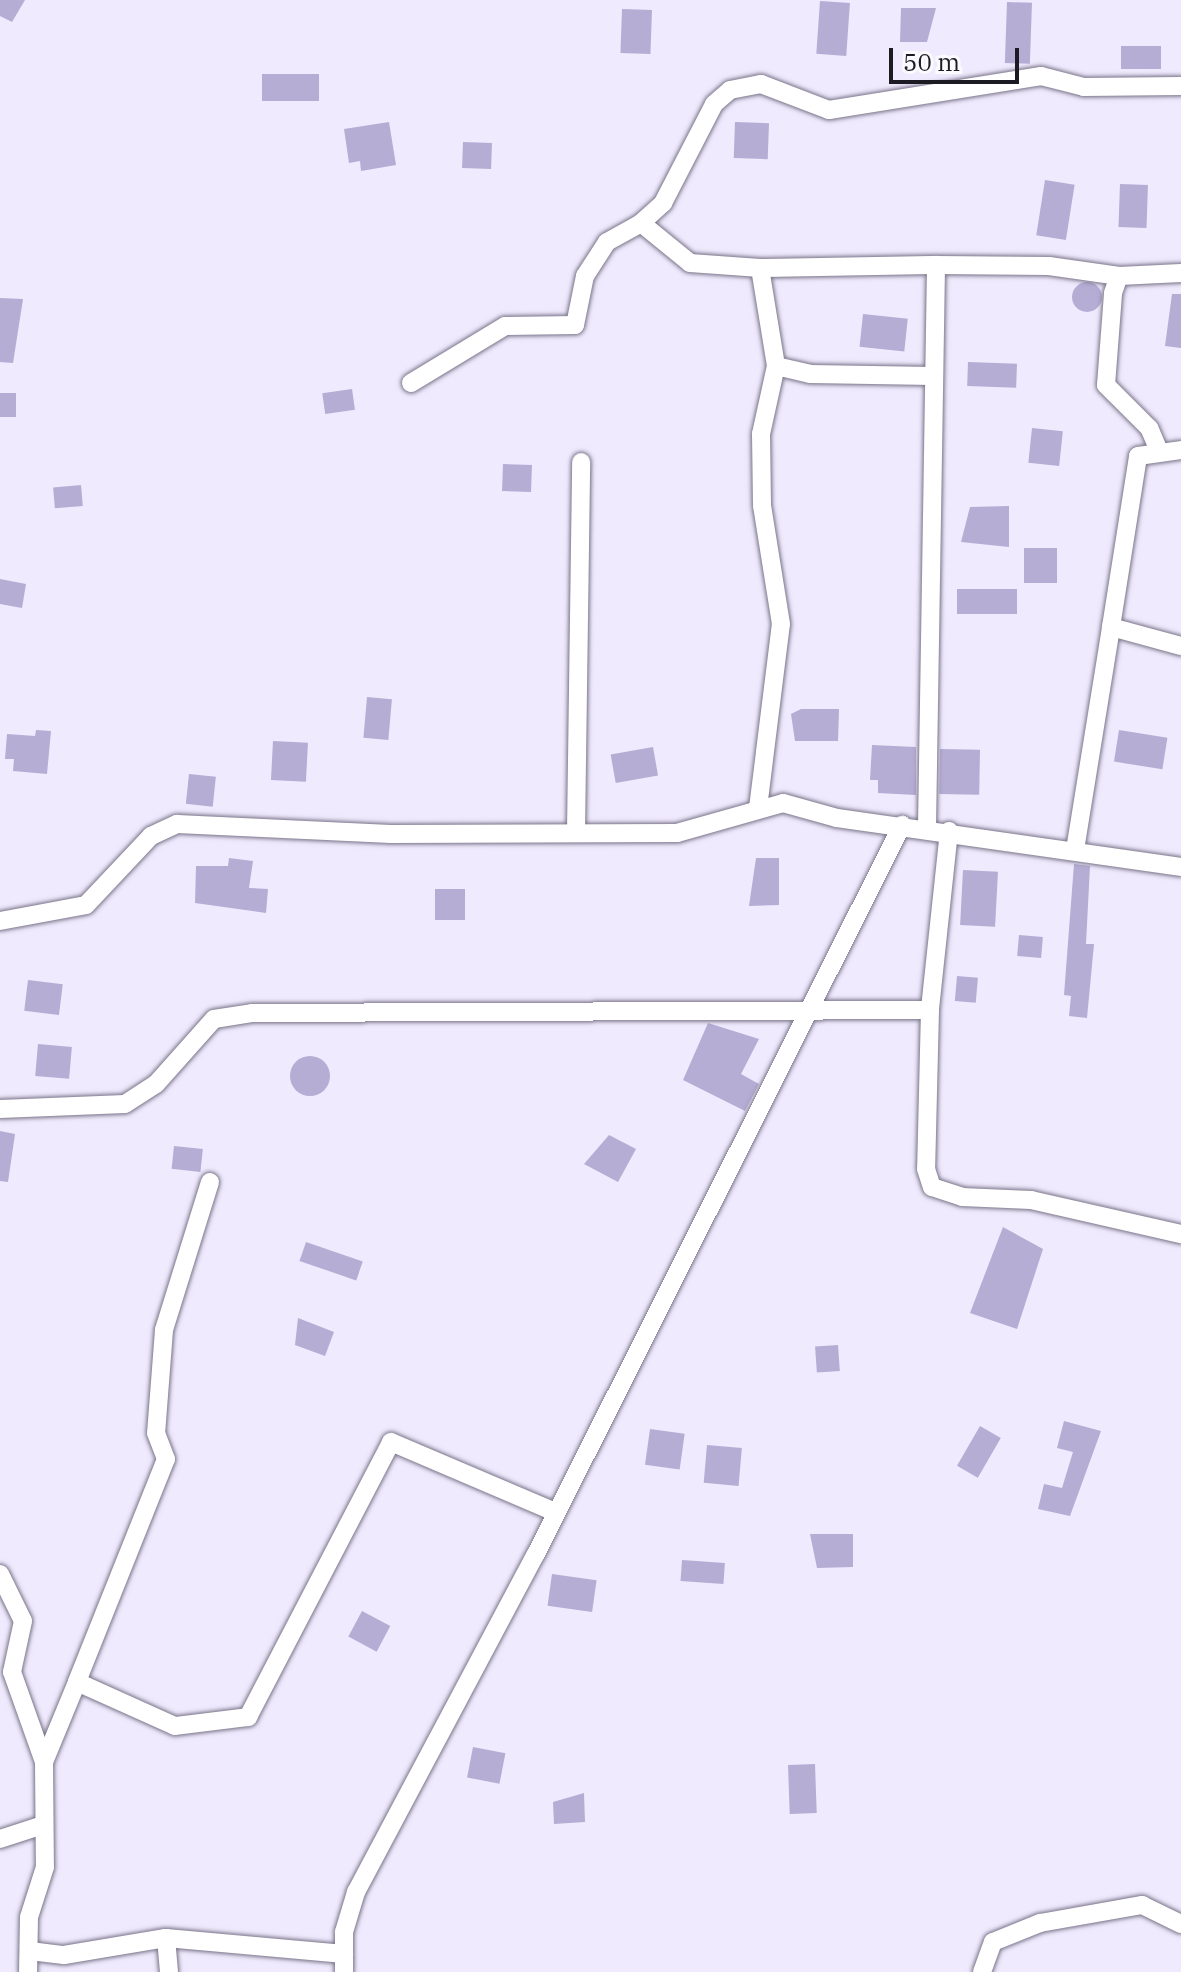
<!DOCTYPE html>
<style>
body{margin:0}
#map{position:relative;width:1181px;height:1972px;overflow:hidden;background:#efeafd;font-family:"IBM Plex Serif",serif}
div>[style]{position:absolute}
.building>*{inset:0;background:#b5add4;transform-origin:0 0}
.round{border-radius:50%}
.roads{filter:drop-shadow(0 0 2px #7a7489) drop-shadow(0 0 2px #7a7489)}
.minor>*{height:18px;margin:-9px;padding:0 9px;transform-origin:9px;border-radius:9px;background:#fff}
span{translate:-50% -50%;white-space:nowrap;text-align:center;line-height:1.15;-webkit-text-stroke:6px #fbfaff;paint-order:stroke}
.scale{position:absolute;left:889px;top:48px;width:130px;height:36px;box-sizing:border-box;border:4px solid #1c1a22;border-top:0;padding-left:10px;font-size:24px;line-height:28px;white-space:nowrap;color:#1c1a22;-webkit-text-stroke:6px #fbfaff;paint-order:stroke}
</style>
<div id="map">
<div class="building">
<div style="clip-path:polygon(0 0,25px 0,12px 22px,0 16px)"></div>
<div style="left:820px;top:1px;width:30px;height:53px;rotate:4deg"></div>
<div style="left:1007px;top:2px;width:25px;height:61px;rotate:2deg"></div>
<div style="clip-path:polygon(901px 8px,936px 8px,927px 42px,900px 42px)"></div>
<div style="left:622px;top:9px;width:30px;height:44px;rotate:2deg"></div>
<div style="left:1161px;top:46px;width:23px;height:40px;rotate:90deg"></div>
<div style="left:319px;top:74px;width:27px;height:57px;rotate:90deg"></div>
<div style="clip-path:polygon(389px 122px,396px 165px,361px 171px,360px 161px,349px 163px,344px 129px)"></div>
<div style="left:735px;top:122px;width:34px;height:36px;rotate:2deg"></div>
<div style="left:463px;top:142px;width:29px;height:26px;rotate:2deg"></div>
<div style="left:1045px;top:180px;width:30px;height:56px;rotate:9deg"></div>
<div style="left:1120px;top:184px;width:28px;height:43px;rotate:2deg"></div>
<div class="round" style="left:1072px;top:282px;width:30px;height:30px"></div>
<div style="clip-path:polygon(1172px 294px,1181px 294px,1181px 348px,1165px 346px)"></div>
<div style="clip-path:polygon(0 298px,23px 299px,13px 363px,0 362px)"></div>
<div style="left:863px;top:314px;width:45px;height:33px;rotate:6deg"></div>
<div style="left:968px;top:362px;width:49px;height:24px;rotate:2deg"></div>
<div style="left:352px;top:389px;width:21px;height:30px;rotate:82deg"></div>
<div style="left:0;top:393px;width:16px;height:24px"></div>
<div style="left:1032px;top:428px;width:31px;height:35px;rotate:6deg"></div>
<div style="left:503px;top:464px;width:29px;height:27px;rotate:2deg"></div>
<div style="left:81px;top:485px;width:21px;height:28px;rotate:85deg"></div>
<div style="clip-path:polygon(1009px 506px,1009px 547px,961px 542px,970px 507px)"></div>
<div style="left:1024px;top:548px;width:33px;height:35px"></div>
<div style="clip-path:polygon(0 579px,26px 584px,22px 608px,0 604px)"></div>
<div style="left:1017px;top:589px;width:25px;height:60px;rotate:90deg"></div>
<div style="left:367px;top:697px;width:25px;height:41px;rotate:5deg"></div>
<div style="clip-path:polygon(801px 709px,839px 709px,838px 741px,795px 741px,791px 714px)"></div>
<div style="clip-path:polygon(36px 730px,51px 731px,47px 774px,13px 771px,14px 759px,5px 759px,7px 734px,35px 736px)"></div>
<div style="left:1119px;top:730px;width:49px;height:32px;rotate:9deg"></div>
<div style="left:273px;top:741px;width:35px;height:39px;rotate:3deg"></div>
<div style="clip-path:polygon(872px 745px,916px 747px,916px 795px,878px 793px,878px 780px,870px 780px)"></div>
<div style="left:653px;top:747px;width:29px;height:43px;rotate:80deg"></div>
<div style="left:940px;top:749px;width:40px;height:45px;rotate:1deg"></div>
<div style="left:189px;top:774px;width:27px;height:30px;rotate:6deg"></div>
<div style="clip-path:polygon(229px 858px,253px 861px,249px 888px,268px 889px,266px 913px,195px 903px,196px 866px,228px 866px)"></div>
<div style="clip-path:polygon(756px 858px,779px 858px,779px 905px,749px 906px)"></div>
<div style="clip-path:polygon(1074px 864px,1090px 866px,1086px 944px,1094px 944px,1087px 1018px,1069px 1016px,1071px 996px,1064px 995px)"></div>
<div style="left:963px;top:870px;width:35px;height:55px;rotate:3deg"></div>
<div style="left:465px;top:889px;width:31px;height:30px;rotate:90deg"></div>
<div style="left:1019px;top:935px;width:24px;height:21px;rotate:5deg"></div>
<div style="left:957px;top:976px;width:21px;height:25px;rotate:5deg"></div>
<div style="left:28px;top:980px;width:35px;height:31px;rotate:7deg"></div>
<div style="clip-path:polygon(708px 1023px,759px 1039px,741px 1074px,759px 1084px,745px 1111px,683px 1080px)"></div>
<div style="left:38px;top:1044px;width:34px;height:32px;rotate:5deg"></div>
<div class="round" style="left:290px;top:1056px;width:40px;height:40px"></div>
<div style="clip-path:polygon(0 1131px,15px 1134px,8px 1182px,0 1181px)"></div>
<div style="clip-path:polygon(609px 1135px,636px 1149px,618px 1182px,584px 1164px)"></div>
<div style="left:174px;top:1146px;width:29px;height:23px;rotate:6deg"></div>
<div style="clip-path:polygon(1003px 1227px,1043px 1249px,1017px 1329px,970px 1313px)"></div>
<div style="left:306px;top:1242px;width:60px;height:20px;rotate:19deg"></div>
<div style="clip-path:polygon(298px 1318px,334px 1332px,325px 1356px,295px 1345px)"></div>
<div style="left:838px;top:1345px;width:26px;height:23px;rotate:86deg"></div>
<div style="clip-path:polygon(1064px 1421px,1101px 1431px,1070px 1516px,1038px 1509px,1044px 1484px,1062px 1488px,1073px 1452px,1057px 1448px)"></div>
<div style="left:980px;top:1426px;width:24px;height:46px;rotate:30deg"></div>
<div style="left:650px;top:1429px;width:35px;height:36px;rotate:8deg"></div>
<div style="left:707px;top:1445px;width:35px;height:38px;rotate:5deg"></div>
<div style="clip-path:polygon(810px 1534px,853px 1534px,853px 1567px,817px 1568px)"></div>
<div style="left:682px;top:1560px;width:43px;height:21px;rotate:4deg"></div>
<div style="left:552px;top:1574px;width:45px;height:32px;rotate:8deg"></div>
<div style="left:362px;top:1611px;width:32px;height:29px;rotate:28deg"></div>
<div style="left:473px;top:1747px;width:33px;height:31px;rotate:11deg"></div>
<div style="left:815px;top:1764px;width:49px;height:27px;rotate:88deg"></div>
<div style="clip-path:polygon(584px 1793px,585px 1822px,554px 1824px,553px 1802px)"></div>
</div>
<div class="roads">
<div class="minor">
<div style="left:641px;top:223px;width:30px;rotate:-42deg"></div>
<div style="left:663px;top:203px;width:111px;rotate:-62.7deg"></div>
<div style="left:714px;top:104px;width:21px;rotate:-41deg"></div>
<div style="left:730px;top:90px;width:32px;rotate:-11deg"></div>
<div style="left:761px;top:84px;width:73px;rotate:20.9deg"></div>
<div style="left:829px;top:110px;width:215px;rotate:-9.1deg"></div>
<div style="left:1041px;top:76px;width:44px;rotate:14.3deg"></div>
<div style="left:1084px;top:87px;width:97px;rotate:-0.6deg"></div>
<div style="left:760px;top:268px;width:176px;rotate:-1deg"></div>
<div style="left:411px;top:383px;width:110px;rotate:-31.2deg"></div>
<div style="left:505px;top:326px;width:70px;rotate:-0.8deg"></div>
<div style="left:575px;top:325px;width:50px;rotate:-78.5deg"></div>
<div style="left:585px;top:276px;width:40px;rotate:-57.1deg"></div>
<div style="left:607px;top:242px;width:39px;rotate:-29deg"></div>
<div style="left:641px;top:223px;width:63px;rotate:39.2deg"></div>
<div style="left:690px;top:263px;width:70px;rotate:4.1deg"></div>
<div style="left:760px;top:268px;width:99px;rotate:80.7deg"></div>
<div style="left:1159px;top:451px;width:25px;rotate:-113deg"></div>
<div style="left:1149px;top:428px;width:61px;rotate:-135deg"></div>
<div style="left:1106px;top:385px;width:92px;rotate:-85.6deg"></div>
<div style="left:1113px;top:293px;width:18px;rotate:-71deg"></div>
<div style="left:1119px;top:276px;width:62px;rotate:-2.8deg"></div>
<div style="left:1111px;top:627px;width:173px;rotate:-81deg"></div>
<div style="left:1138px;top:456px;width:43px;rotate:-7.9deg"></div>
<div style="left:758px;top:808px;width:185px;rotate:-82.9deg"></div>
<div style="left:781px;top:624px;width:121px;rotate:-99.1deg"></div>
<div style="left:762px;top:505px;width:71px;rotate:-90.8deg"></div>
<div style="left:761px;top:434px;width:70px;rotate:-77.6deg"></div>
<div style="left:776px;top:366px;width:35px;rotate:13deg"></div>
<div style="left:810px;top:374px;width:123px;rotate:0.9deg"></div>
<div style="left:927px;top:827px;width:562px;rotate:-89.08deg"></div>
<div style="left:936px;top:265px;width:113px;rotate:0.5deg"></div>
<div style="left:1049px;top:266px;width:71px;rotate:8.1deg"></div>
<div style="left:949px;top:831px;width:180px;rotate:96.1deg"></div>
<div style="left:930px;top:1010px;width:159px;rotate:91.4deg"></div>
<div style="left:926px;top:1169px;width:19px;rotate:72deg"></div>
<div style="left:932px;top:1187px;width:32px;rotate:18deg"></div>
<div style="left:962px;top:1197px;width:69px;rotate:2.5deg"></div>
<div style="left:1031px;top:1200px;width:154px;rotate:12.8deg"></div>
<div style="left:576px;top:832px;width:370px;rotate:-89.2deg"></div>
<div style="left:1075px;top:850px;width:226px;rotate:-80.8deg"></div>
<div style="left:1111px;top:627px;width:73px;rotate:15.2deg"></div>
<div style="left:0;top:921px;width:87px;rotate:-10.5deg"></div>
<div style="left:86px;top:905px;width:95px;rotate:-46.7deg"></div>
<div style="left:151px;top:836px;width:29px;rotate:-25deg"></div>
<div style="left:177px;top:824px;width:214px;rotate:2.7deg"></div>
<div style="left:391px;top:834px;width:286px;rotate:-0.2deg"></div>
<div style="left:677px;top:833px;width:110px;rotate:-15.8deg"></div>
<div style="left:783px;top:803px;width:56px;rotate:15.5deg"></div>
<div style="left:837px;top:818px;width:347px;rotate:8.1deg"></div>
<div style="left:0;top:1109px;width:125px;rotate:-2.3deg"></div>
<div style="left:125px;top:1104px;width:37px;rotate:-33deg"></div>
<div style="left:156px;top:1084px;width:87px;rotate:-48.3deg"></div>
<div style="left:214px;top:1019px;width:38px;rotate:-9deg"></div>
<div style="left:252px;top:1013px;width:678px;rotate:-0.25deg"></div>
<div style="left:210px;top:1182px;width:155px;rotate:107.3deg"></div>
<div style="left:164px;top:1330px;width:103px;rotate:94.4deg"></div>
<div style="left:156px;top:1433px;width:28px;rotate:69deg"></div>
<div style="left:166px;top:1459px;width:240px;rotate:111.8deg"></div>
<div style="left:77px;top:1682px;width:107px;rotate:24.2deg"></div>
<div style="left:175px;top:1726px;width:74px;rotate:-7deg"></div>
<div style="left:248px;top:1717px;width:310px;rotate:-62.5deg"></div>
<div style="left:391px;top:1442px;width:178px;rotate:23.1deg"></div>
<div style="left:0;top:1574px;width:52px;rotate:63.9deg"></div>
<div style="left:23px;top:1621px;width:52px;rotate:102.2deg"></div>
<div style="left:12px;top:1672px;width:96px;rotate:70.4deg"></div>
<div style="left:44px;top:1762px;width:105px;rotate:89.5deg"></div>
<div style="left:45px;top:1867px;width:52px;rotate:107.7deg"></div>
<div style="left:29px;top:1917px;width:55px;rotate:91deg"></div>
<div style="left:44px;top:1762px;width:87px;rotate:-67.6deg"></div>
<div style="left:0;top:1839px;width:42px;rotate:-18deg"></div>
<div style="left:30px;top:1951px;width:34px;rotate:7deg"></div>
<div style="left:64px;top:1955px;width:103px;rotate:-9.5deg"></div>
<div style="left:169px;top:1972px;width:34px;rotate:-95deg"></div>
<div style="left:166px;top:1938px;width:179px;rotate:5.1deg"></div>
<div style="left:344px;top:1972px;width:40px;rotate:-90deg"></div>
<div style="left:344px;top:1932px;width:42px;rotate:-73.3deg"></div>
<div style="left:356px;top:1892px;width:383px;rotate:-62deg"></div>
<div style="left:536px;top:1554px;width:816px;rotate:-63.34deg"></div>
<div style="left:982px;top:1972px;width:32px;rotate:-70deg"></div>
<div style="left:993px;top:1942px;width:51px;rotate:-22deg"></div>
<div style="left:1040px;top:1923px;width:104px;rotate:-10deg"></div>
<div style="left:1142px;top:1905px;width:43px;rotate:26deg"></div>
</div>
</div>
<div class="scale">50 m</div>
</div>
